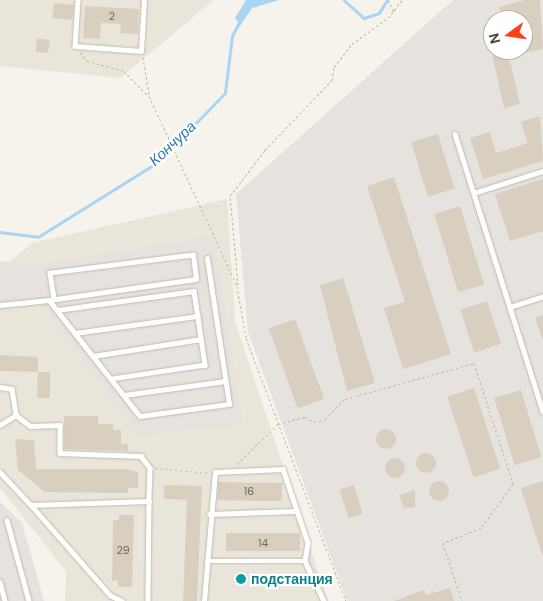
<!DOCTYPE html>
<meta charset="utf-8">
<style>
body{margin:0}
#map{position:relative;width:543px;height:601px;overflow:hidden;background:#f6f3ec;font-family:"DM Sans",sans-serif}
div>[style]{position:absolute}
.residential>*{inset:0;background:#eae5da}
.industrial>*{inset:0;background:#e6e2dd}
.water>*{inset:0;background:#a9d4f2}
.stream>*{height:2.5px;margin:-1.25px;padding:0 1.25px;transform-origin:1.25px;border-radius:1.25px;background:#a9d4f2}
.building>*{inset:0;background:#d8cfc1;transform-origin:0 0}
.round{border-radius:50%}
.path>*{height:1px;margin-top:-0.5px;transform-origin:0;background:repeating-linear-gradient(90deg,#c4b79f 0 2.5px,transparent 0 5px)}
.roads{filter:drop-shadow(0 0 1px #c2bbae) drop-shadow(0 0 1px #c2bbae)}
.service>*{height:4.5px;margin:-2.25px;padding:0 2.25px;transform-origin:2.25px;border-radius:2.25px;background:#fff}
.dots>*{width:14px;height:14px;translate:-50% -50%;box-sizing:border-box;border:2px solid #fff;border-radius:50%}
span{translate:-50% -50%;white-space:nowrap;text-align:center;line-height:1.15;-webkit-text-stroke:4.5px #fff;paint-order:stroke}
.number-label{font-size:11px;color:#6e675b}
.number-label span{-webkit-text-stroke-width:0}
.culture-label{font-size:14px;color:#0d838f;font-weight:700}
.left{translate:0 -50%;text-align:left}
.water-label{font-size:15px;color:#2e7ab2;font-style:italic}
.north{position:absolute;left:483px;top:10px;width:50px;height:50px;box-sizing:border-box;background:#fff;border:1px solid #b7b4b0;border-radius:50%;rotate:256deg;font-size:14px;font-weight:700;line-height:20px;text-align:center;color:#4b4439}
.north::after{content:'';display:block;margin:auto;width:18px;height:22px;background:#fc3f1d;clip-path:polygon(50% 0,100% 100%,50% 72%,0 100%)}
</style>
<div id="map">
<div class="residential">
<div style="clip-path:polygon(0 0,214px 0,120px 78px,0 66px)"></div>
<div style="clip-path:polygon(227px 199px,235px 321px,328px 601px,65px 601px,66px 571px,0 488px,0 270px,32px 243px)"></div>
</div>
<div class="industrial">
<div style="clip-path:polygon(evenodd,453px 0,543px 0,543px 601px,347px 601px,248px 332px,236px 194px,453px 0,493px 20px,523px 20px,523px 50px,493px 50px,493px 20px)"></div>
<div style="clip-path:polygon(214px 236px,243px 425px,139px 435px,35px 298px,36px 277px,31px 300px,0 305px,0 261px,37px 265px)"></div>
<div style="clip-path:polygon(0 502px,22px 523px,44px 601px,0 601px)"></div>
</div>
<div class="water">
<div style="clip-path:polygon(246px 0,279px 0,252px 8px,240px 26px,235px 18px)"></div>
</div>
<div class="stream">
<div style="left:344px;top:0;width:27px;rotate:42deg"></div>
<div style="left:364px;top:18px;width:16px;rotate:-18deg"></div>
<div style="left:379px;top:13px;width:15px;rotate:-58deg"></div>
<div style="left:0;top:232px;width:38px;rotate:7deg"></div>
<div style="left:38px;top:237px;width:142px;rotate:-32deg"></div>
<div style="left:158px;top:162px;width:96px;rotate:-45.8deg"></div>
<div style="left:225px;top:93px;width:57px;rotate:-83deg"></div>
<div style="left:232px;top:36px;width:15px;rotate:-62deg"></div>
</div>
<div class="building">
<div style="clip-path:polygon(525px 0,540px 0,543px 49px,509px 56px,520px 104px,504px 108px,491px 50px,523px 50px,523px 20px,503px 20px,499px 7px)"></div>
<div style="left:54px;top:3px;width:20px;height:15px;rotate:6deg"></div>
<div style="clip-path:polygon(85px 6px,139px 9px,138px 34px,120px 33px,121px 24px,101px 23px,100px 39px,83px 38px)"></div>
<div style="clip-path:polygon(37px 38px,50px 40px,48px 53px,36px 52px)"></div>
<div style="clip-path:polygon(540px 116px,543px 161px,483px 179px,470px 138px,490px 132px,496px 153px,528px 143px,521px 122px)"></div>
<div style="left:438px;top:134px;width:57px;height:28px;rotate:73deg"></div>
<div style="clip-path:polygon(394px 177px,451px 354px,403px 369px,384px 308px,405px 302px,367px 186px)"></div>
<div style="clip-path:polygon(543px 179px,543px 231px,510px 241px,495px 194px)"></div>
<div style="left:460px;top:206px;width:82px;height:27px;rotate:73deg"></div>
<div style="clip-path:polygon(343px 278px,375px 383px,347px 391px,320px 285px)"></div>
<div style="left:487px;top:301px;width:45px;height:28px;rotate:72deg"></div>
<div style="clip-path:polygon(543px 315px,543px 339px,542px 339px,535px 318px)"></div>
<div style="left:295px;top:319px;width:85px;height:28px;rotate:70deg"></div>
<div style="clip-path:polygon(0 355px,38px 357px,38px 372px,50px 372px,50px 398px,37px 398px,38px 372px,0 371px)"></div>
<div style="left:474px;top:388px;width:85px;height:28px;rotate:72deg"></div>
<div style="left:521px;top:390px;width:70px;height:28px;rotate:73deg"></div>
<div style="clip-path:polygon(64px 416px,98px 416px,98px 424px,113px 424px,113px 430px,121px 430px,121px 444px,128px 444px,128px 451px,64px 449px)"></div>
<div class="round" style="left:376px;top:429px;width:20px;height:20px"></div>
<div style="clip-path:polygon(15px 439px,34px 440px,36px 469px,127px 469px,138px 472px,138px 488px,128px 488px,128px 493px,45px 492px,18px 470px)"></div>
<div class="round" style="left:416px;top:453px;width:20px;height:20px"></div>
<div class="round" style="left:385px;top:458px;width:20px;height:20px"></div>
<div style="clip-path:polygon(543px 481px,543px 555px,542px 555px,521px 488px)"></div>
<div class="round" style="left:429px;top:481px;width:20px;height:20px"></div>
<div style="left:218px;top:482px;width:64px;height:18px;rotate:1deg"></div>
<div style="clip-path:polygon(164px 485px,202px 486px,197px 601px,183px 601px,187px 500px,164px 499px)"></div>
<div style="left:354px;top:485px;width:30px;height:15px;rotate:73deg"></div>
<div style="clip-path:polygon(415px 490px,415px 507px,404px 508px,399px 495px)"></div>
<div style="clip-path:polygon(119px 515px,134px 515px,132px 587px,118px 587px,118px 580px,112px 581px,113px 520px,119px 520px)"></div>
<div style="left:300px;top:533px;width:18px;height:74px;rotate:90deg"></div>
<div style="clip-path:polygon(450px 588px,454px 601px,394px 601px,424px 590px,426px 595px)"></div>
</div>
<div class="path">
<div style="left:388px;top:0;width:13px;rotate:63deg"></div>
<div style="left:80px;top:52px;width:11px;rotate:52deg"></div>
<div style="left:87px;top:61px;width:38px;rotate:15deg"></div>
<div style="left:124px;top:71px;width:35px;rotate:46deg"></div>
<div style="left:143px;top:57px;width:39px;rotate:81deg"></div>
<div style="left:149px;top:96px;width:209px;rotate:65.1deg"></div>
<div style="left:237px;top:286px;width:53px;rotate:80.2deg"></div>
<div style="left:246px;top:338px;width:281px;rotate:69.2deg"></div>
<div style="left:238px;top:285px;width:89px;rotate:-95.1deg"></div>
<div style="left:230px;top:196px;width:58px;rotate:-52.7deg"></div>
<div style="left:265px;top:150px;width:97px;rotate:-46.3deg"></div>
<div style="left:332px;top:80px;width:13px;rotate:-81deg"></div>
<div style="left:334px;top:67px;width:29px;rotate:-52deg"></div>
<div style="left:352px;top:44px;width:44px;rotate:-35.8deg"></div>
<div style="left:388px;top:18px;width:23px;rotate:-52deg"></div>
<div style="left:237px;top:464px;width:57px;rotate:-44.3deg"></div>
<div style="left:278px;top:424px;width:28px;rotate:-15deg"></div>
<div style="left:305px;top:417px;width:10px;rotate:29deg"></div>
<div style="left:314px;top:422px;width:11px;rotate:-15deg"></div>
<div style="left:325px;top:419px;width:28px;rotate:-45deg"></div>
<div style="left:345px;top:399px;width:134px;rotate:-15.6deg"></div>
<div style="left:474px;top:363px;width:127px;rotate:72.1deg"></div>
<div style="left:513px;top:484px;width:54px;rotate:126deg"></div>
<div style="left:481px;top:528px;width:41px;rotate:158.5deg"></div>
<div style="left:443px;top:543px;width:61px;rotate:71.9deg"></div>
<div style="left:155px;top:468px;width:55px;rotate:5.2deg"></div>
</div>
<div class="roads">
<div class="service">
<div style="left:78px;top:0;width:46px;rotate:93.7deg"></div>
<div style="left:75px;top:46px;width:66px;rotate:4.3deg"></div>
<div style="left:141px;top:51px;width:51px;rotate:-86.6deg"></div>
<div style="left:455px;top:134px;width:291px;rotate:72.4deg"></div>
<div style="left:474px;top:193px;width:72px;rotate:-17.7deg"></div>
<div style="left:49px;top:300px;width:147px;rotate:51.9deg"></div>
<div style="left:140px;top:416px;width:90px;rotate:-7.7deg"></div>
<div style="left:229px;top:404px;width:147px;rotate:-98.6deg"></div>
<div style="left:0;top:305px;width:49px;rotate:-5.8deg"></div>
<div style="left:49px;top:300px;width:148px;rotate:-8.1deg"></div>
<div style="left:196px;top:279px;width:24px;rotate:-97deg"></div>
<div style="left:193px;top:255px;width:144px;rotate:172.8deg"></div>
<div style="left:50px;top:273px;width:26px;rotate:81deg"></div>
<div style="left:510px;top:307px;width:35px;rotate:-18deg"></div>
<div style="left:57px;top:310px;width:138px;rotate:-7.9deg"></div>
<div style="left:194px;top:291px;width:75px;rotate:81.5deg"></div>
<div style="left:205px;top:365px;width:95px;rotate:171.5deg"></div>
<div style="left:75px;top:333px;width:124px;rotate:-7.9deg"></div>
<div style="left:93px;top:356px;width:109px;rotate:-8.9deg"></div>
<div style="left:0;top:387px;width:12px;rotate:9deg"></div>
<div style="left:12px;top:389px;width:26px;rotate:81deg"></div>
<div style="left:124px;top:395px;width:102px;rotate:-7.9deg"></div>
<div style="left:0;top:425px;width:19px;rotate:-32deg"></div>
<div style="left:16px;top:415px;width:18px;rotate:38deg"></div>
<div style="left:30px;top:426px;width:30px;rotate:-2deg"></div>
<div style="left:60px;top:425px;width:28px;rotate:90deg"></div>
<div style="left:60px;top:453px;width:81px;rotate:2.1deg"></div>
<div style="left:141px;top:456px;width:15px;rotate:53deg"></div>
<div style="left:150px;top:468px;width:33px;rotate:92deg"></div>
<div style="left:0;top:472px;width:45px;rotate:46.8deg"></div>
<div style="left:31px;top:505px;width:118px;rotate:-1.9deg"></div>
<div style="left:149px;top:501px;width:100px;rotate:90.6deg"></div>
<div style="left:31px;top:505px;width:120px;rotate:48.7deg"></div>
<div style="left:110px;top:595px;width:13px;rotate:27deg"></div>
<div style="left:209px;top:514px;width:87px;rotate:-2deg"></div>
<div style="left:7px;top:520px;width:84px;rotate:74.8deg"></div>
<div style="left:207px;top:561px;width:98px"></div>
<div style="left:0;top:582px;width:20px;rotate:75deg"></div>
<div style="left:204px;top:601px;width:129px;rotate:-85.1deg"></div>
<div style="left:215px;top:472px;width:68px;rotate:-2.5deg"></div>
<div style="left:283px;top:469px;width:78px;rotate:71.3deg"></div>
<div style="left:308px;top:543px;width:18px;rotate:99deg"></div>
<div style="left:305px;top:561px;width:44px;rotate:64.6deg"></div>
</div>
</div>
<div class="dots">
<div style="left:241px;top:579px;background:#0f9aa8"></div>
</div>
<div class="number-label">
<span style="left:112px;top:16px">2</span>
<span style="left:249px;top:491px">16</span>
<span style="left:263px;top:543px">14</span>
<span style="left:123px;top:550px">29</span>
</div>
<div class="culture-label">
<span class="left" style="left:251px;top:579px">подстанция</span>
</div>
<div class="water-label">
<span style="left:173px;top:144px;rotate:-43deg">Кончура</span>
</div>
<div class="north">N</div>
</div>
